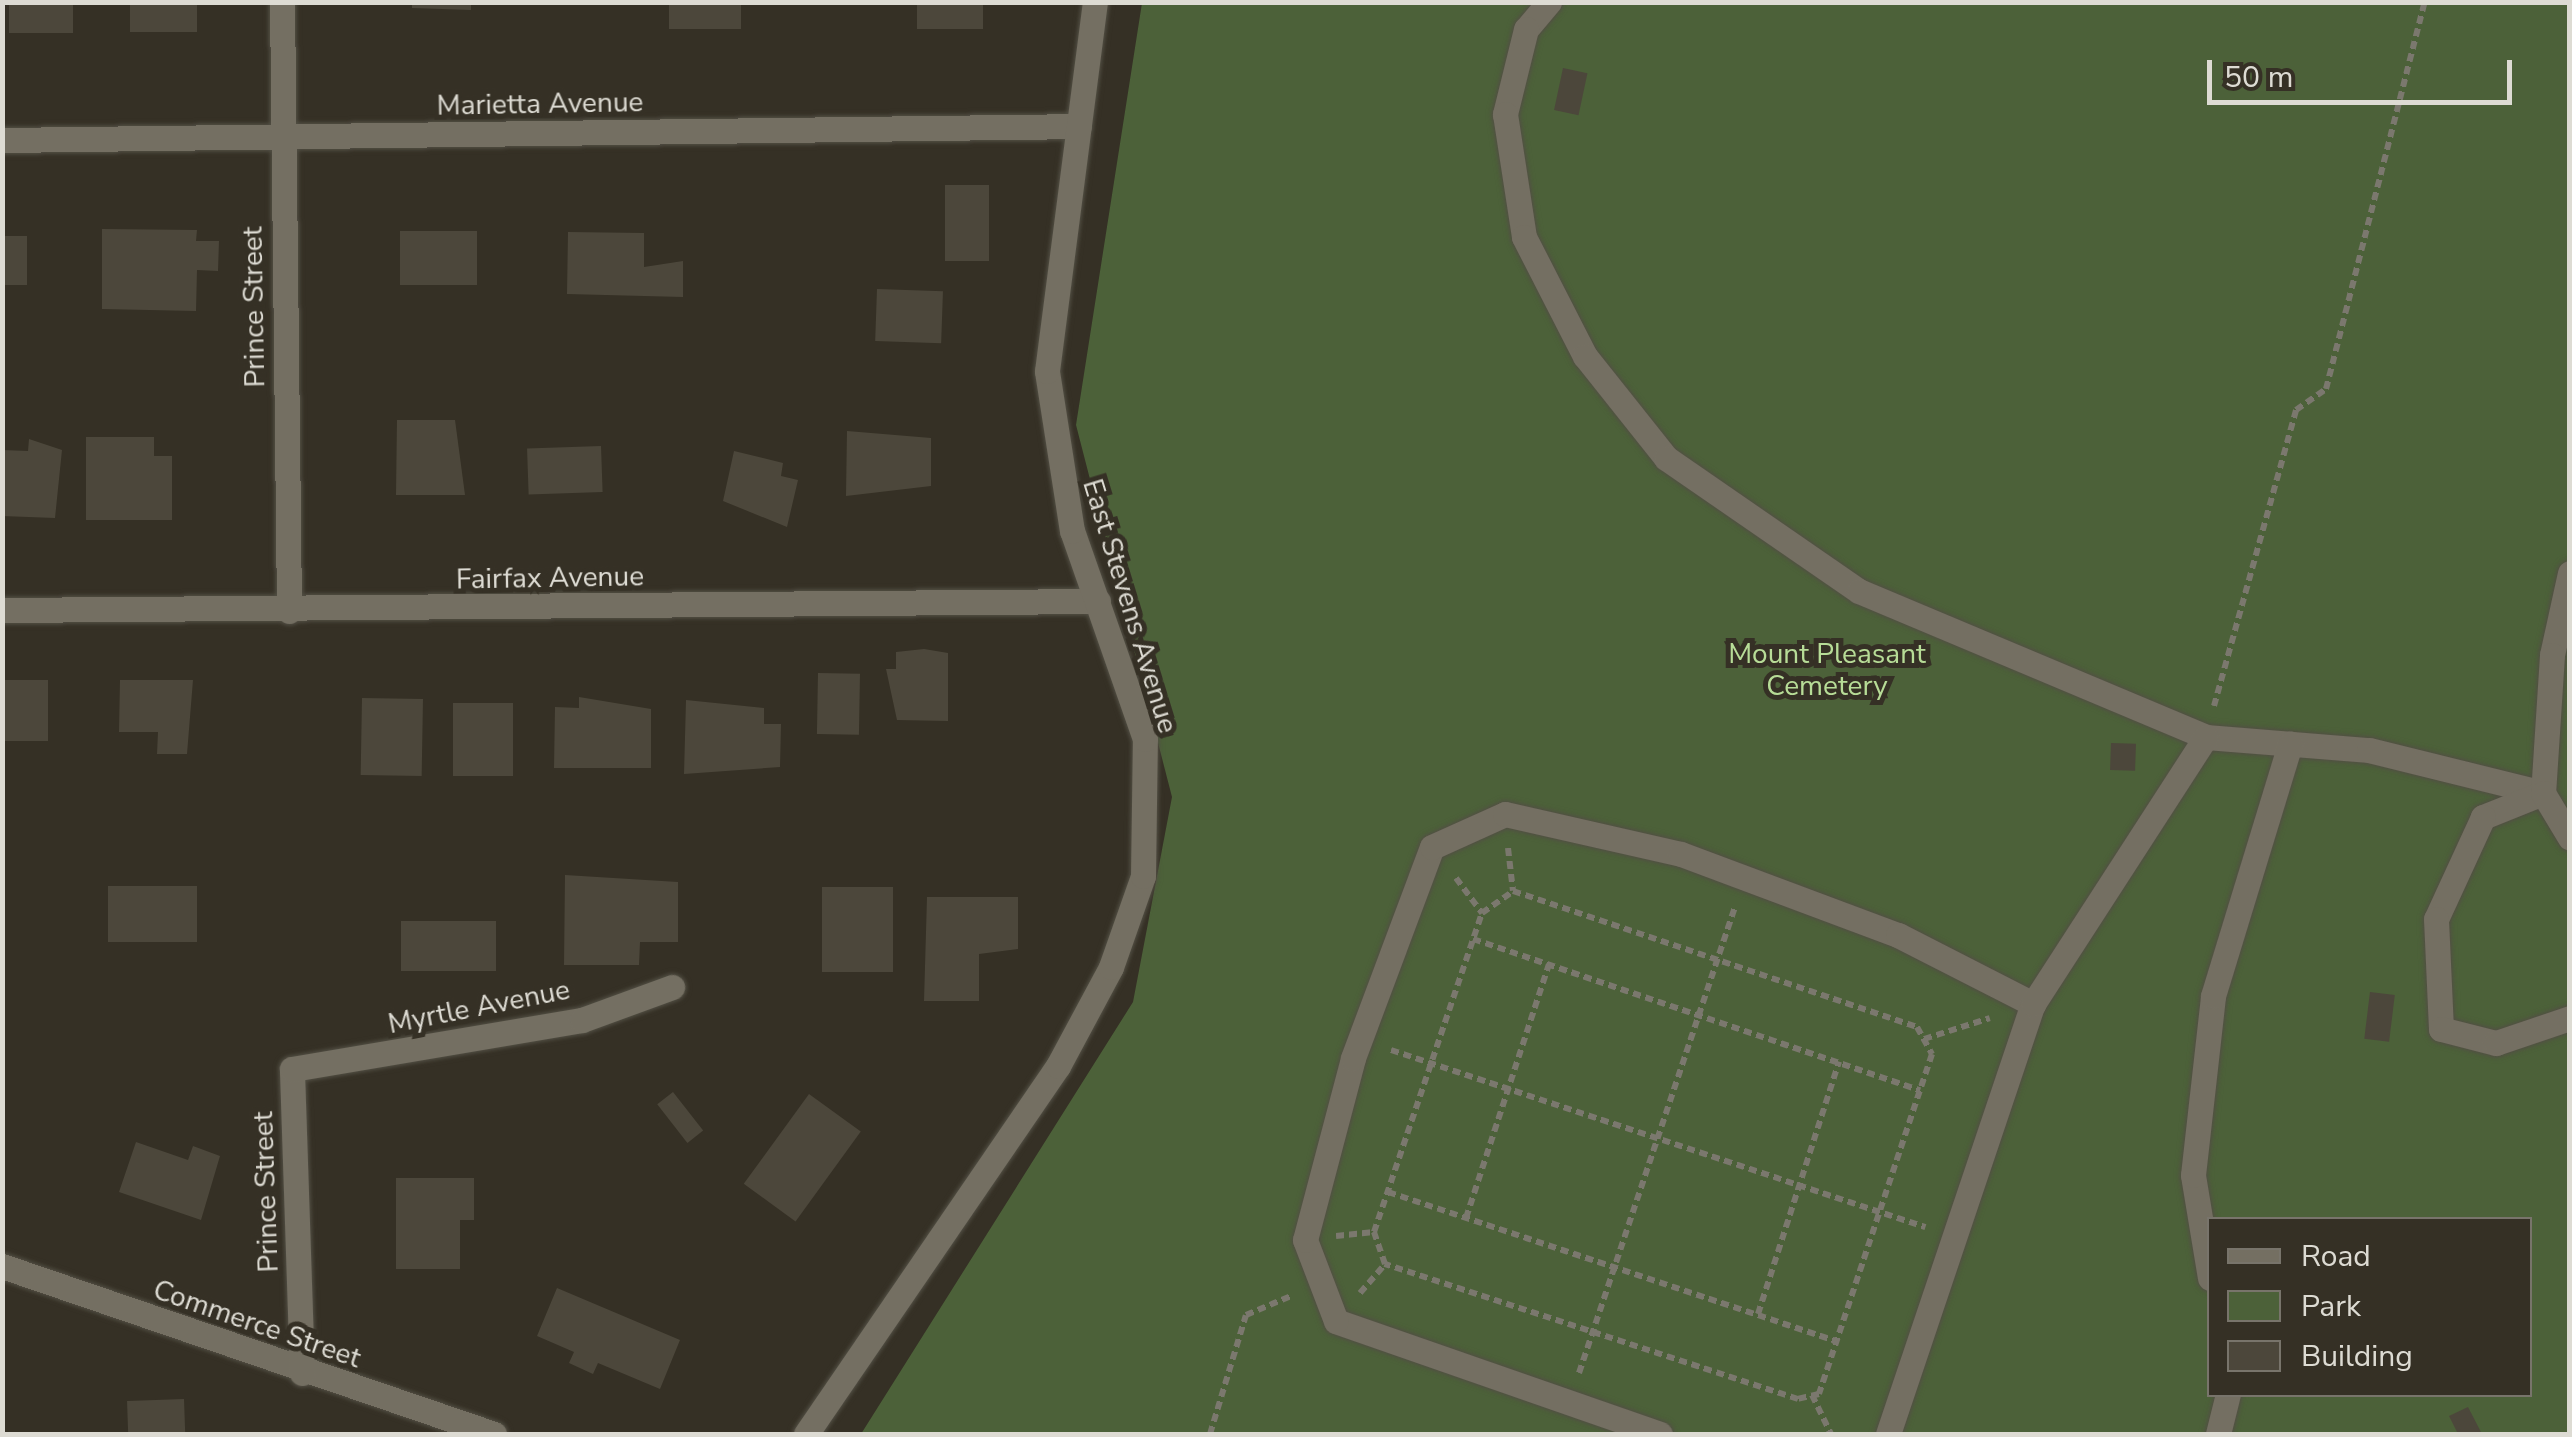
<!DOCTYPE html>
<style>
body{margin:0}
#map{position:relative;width:2572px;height:1437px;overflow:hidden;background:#353025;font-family:"Nunito Sans",sans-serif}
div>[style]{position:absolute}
.green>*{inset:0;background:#4c6139}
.building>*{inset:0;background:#4c473b;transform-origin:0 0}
.path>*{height:6px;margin-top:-3px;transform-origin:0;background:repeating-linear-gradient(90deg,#7b786e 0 8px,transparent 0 13px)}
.roads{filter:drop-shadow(0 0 2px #524f44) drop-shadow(0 0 2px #524f44)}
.minor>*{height:25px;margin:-12.5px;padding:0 12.5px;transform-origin:12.5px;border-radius:12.5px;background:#746f62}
span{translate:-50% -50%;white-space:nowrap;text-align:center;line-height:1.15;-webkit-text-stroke:10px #353025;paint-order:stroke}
.street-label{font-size:28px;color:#dddbd3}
.park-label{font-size:28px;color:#b7dc97}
.frame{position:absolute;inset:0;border:5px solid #dddbd3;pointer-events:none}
.legend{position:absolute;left:2207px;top:1217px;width:325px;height:180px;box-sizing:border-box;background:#353025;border:2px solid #78746b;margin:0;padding:12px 18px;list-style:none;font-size:30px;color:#dddbd3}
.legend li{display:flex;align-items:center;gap:20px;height:50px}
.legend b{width:50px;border:2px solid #78746b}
.scale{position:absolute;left:2207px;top:60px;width:305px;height:45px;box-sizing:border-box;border:5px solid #dddbd3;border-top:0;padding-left:12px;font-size:30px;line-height:35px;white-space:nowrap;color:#dddbd3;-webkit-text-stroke:8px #353025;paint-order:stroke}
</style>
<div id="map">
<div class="green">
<div style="clip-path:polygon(evenodd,1142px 3px,2569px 3px,2569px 1434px,861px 1434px,1133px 1002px,1172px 797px,1076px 425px,1142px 3px,2210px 1220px,2530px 1220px,2530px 1394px,2210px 1394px,2210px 1220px)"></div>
</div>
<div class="building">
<div style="left:9px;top:2px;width:64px;height:31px"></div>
<div style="left:130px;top:2px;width:67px;height:30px"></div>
<div style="clip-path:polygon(412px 2px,471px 2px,471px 10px,412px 8px)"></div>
<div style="left:669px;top:2px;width:72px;height:27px"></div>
<div style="left:917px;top:2px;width:66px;height:27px"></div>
<div style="left:1563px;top:68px;width:25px;height:43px;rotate:12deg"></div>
<div style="left:989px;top:185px;width:76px;height:44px;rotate:90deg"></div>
<div style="clip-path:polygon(102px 229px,197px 230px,196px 241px,219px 241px,218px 271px,197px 270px,196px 311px,102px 309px)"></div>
<div style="left:400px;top:231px;width:77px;height:54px"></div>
<div style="clip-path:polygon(568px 232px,644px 233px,644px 267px,683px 261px,683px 297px,567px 294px)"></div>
<div style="left:2px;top:236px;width:25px;height:49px"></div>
<div style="left:877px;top:289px;width:66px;height:52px;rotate:2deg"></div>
<div style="clip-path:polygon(397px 420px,455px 420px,465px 495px,396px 495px)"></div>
<div style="clip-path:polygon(847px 431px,931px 438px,931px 486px,846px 496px)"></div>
<div style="clip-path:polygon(86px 437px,154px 437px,154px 456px,172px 456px,172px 520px,86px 520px)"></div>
<div style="clip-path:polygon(29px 439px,62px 450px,55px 518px,2px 516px,2px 450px,28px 451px)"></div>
<div style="left:601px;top:446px;width:46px;height:74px;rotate:88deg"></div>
<div style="clip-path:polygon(734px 451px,783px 463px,781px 476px,798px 480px,787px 527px,723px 501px)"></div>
<div style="clip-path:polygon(924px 649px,948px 653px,948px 721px,897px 720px,886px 669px,896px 669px,896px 652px)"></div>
<div style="left:818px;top:673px;width:42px;height:61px;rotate:1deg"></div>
<div style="left:2px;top:680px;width:46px;height:61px"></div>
<div style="clip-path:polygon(120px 680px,193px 680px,187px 754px,157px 754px,158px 732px,119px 732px)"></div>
<div style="clip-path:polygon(579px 697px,651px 709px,651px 768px,554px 768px,555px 707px,579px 708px)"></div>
<div style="left:362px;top:698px;width:61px;height:77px;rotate:1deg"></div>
<div style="clip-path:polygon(686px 700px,764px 708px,764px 724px,781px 724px,780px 767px,684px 774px)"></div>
<div style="left:453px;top:703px;width:60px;height:73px"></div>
<div style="left:2111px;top:743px;width:25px;height:27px;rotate:2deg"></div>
<div style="clip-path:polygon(565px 875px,678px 882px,678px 942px,640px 942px,639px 965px,564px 965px)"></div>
<div style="left:108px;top:886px;width:89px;height:56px"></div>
<div style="left:893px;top:887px;width:85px;height:71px;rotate:90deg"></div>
<div style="clip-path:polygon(927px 897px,1018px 897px,1018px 949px,979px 954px,979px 1001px,924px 1001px)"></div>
<div style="left:496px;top:921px;width:50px;height:95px;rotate:90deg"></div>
<div style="left:2370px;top:992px;width:25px;height:47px;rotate:7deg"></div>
<div style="left:673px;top:1092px;width:49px;height:20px;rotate:52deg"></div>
<div style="left:809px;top:1094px;width:64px;height:111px;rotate:36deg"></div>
<div style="clip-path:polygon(136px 1142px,188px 1160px,193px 1146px,220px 1156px,201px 1220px,119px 1192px)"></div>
<div style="clip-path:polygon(396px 1178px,474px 1178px,474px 1220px,460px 1220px,460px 1269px,396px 1269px)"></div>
<div style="clip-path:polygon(557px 1288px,680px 1340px,660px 1389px,598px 1363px,593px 1374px,569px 1363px,574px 1352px,537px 1336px)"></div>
<div style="left:184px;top:1399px;width:35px;height:57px;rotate:88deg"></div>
<div style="clip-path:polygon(2468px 1407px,2482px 1434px,2458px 1434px,2449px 1416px)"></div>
</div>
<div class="path">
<div style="left:2214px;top:706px;width:307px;rotate:-74.5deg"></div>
<div style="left:2296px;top:410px;width:37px;rotate:-35deg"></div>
<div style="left:2326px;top:389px;width:399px;rotate:-75.7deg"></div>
<div style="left:1508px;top:848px;width:43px;rotate:83.4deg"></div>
<div style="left:1456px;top:878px;width:44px;rotate:53.4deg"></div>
<div style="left:1513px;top:891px;width:426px;rotate:18.6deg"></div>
<div style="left:1917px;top:1027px;width:31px;rotate:61deg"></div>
<div style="left:1932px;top:1054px;width:358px;rotate:108.4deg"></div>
<div style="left:1819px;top:1394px;width:22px;rotate:167deg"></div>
<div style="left:1798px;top:1399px;width:435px;rotate:-161.9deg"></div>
<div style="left:1385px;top:1264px;width:34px;rotate:-109deg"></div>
<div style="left:1374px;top:1232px;width:337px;rotate:-71.3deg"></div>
<div style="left:1482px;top:913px;width:38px;rotate:-35deg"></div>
<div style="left:1473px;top:939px;width:472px;rotate:18.7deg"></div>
<div style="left:1924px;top:1039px;width:69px;rotate:-17.7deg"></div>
<div style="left:1391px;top:1050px;width:563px;rotate:18.34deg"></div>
<div style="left:1388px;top:1192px;width:473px;rotate:18.4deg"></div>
<div style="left:1466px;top:1218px;width:267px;rotate:-71.9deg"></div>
<div style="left:1336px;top:1236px;width:38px;rotate:-6deg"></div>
<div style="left:1360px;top:1293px;width:38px;rotate:-49deg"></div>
<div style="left:1758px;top:1314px;width:265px;rotate:-72.2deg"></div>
<div style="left:1579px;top:1373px;width:492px;rotate:-71.5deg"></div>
<div style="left:1812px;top:1395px;width:43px;rotate:64deg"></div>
<div style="left:1210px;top:1434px;width:124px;rotate:-73.2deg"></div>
<div style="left:1246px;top:1315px;width:49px;rotate:-22.9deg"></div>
</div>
<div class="roads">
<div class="minor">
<div style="left:282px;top:2px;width:609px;rotate:89.34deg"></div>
<div style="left:1549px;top:2px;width:35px;rotate:130deg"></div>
<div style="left:1526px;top:29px;width:88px;rotate:103.9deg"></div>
<div style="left:1505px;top:114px;width:124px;rotate:81.2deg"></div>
<div style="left:1524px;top:237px;width:134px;rotate:62.9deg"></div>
<div style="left:1585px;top:356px;width:130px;rotate:51.5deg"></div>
<div style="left:1666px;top:458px;width:234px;rotate:34.6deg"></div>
<div style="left:1859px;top:591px;width:376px;rotate:22.8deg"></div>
<div style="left:2206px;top:737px;width:164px;rotate:4.6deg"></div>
<div style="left:2369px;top:750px;width:179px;rotate:13.9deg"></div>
<div style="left:2543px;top:793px;width:65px;rotate:158.2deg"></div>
<div style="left:2483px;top:817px;width:112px;rotate:114.7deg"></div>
<div style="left:2436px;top:919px;width:110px;rotate:87.4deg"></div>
<div style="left:2441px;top:1029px;width:57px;rotate:14.3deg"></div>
<div style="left:2496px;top:1043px;width:78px;rotate:-18.7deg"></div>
<div style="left:2px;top:140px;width:1077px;rotate:-0.74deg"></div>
<div style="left:2570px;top:573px;width:84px;rotate:102.4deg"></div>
<div style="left:2552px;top:655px;width:138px;rotate:93.7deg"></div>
<div style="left:2543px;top:793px;width:52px;rotate:59deg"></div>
<div style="left:2px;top:610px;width:1096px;rotate:-0.47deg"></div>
<div style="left:2px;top:1266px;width:520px;rotate:18.85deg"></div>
<div style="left:2210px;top:1278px;width:104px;rotate:-99.4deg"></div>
<div style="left:2193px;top:1175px;width:180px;rotate:-83.6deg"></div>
<div style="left:2213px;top:996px;width:264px;rotate:-73deg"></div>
<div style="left:302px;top:1373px;width:304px;rotate:-91.9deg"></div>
<div style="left:292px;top:1069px;width:294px;rotate:-9.6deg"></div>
<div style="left:582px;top:1020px;width:96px;rotate:-20.1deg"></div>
<div style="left:806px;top:1434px;width:446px;rotate:-55.6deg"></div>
<div style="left:1058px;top:1066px;width:112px;rotate:-61.8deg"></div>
<div style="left:1111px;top:967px;width:96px;rotate:-70.6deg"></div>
<div style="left:1143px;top:876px;width:137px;rotate:-89.2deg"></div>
<div style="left:1145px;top:739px;width:220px;rotate:-109.3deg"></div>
<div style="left:1072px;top:531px;width:162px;rotate:-98.9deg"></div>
<div style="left:1047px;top:371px;width:372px;rotate:-82.6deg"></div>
<div style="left:1660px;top:1434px;width:343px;rotate:-160.8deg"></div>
<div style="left:1336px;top:1321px;width:87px;rotate:-110.9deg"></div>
<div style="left:1305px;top:1240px;width:188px;rotate:-75.2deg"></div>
<div style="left:1353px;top:1058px;width:225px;rotate:-69.5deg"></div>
<div style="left:1432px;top:847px;width:80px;rotate:-24.3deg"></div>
<div style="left:1505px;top:814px;width:180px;rotate:12.8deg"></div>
<div style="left:1681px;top:854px;width:232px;rotate:20.5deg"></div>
<div style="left:1898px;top:935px;width:152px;rotate:27.1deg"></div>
<div style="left:1888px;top:1434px;width:454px;rotate:-71.4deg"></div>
<div style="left:2033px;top:1004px;width:318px;rotate:-57.1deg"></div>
<div style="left:2218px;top:1434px;width:41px;rotate:-76deg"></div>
</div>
</div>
<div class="street-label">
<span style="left:540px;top:104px;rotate:-1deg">Marietta Avenue</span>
<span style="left:254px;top:307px;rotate:-91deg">Prince Street</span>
<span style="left:550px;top:578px;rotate:-1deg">Fairfax Avenue</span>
<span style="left:1130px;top:606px;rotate:73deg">East Stevens Avenue</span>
<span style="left:479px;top:1007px;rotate:-11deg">Myrtle Avenue</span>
<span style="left:266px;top:1192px;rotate:-92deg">Prince Street</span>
<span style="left:257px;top:1324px;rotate:19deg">Commerce Street</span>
</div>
<div class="park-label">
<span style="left:1827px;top:670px">Mount Pleasant<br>Cemetery</span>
</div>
<div class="frame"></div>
<ul class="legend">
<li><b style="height:12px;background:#746f62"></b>Road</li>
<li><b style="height:28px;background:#4c6139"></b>Park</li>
<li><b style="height:28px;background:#4c473b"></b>Building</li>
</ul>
<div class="scale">50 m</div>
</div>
